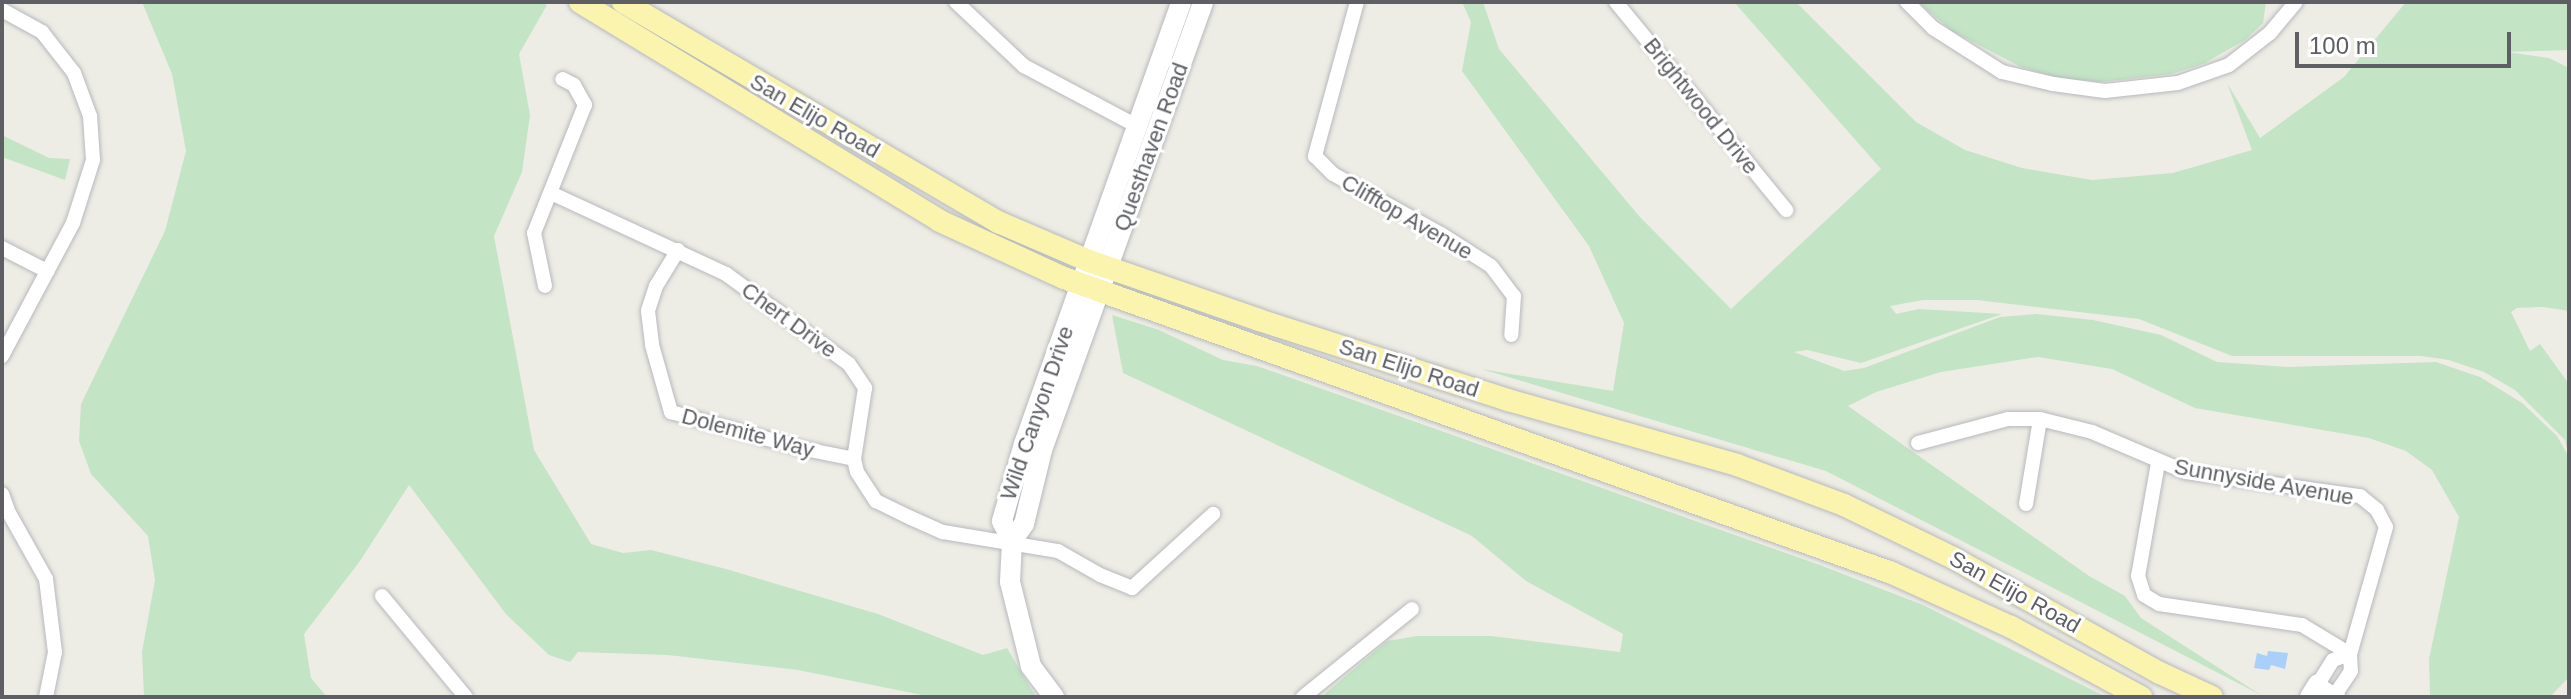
<!DOCTYPE html>
<style>
body{margin:0}
#map{position:relative;width:2571px;height:699px;overflow:hidden;background:#eeede5;font-family:Helvetica,sans-serif}
div>[style]{position:absolute}
.green>*{inset:0;background:#c3e4c5}
.water>*{inset:0;background:#a9d0fa}
.roads{filter:drop-shadow(0 0 2px #b7b9be) drop-shadow(0 0 2px #b7b9be)}
.street>*{height:14px;margin:-7px;padding:0 7px;transform-origin:7px;border-radius:7px;background:#fff}
.secondary>*{height:20px;margin:-10px;padding:0 10px;transform-origin:10px;border-radius:10px;background:#fff}
.primary>*{height:22px;margin:-11px;padding:0 11px;transform-origin:11px;border-radius:11px;background:#faf4ae}
span{translate:-50% -50%;white-space:nowrap;text-align:center;line-height:1.15;-webkit-text-stroke:6px #fff;paint-order:stroke}
.street-label{font-size:22px;color:#5d5f64}
.frame{position:absolute;inset:0;border:4px solid #5d5f64;pointer-events:none}
.scale{position:absolute;left:2295px;top:32px;width:216px;height:36px;box-sizing:border-box;border:4px solid #5d5f64;border-top:0;padding-left:10px;font-size:24px;line-height:28px;white-space:nowrap;color:#5d5f64;-webkit-text-stroke:6px #fff;paint-order:stroke}
</style>
<div id="map">
<div class="green">
<div style="clip-path:polygon(142px 2px,541px 2px,547px 5px,519px 54px,530px 115px,522px 172px,494px 236px,534px 450px,591px 544px,623px 553px,651px 550px,726px 569px,878px 614px,983px 655px,1007px 648px,1036px 697px,932px 697px,798px 670px,668px 655px,578px 652px,570px 662px,549px 655px,506px 614px,409px 485px,360px 561px,304px 634px,311px 678px,327px 697px,144px 697px,142px 652px,155px 580px,148px 536px,91px 474px,79px 441px,81px 404px,165px 231px,186px 151px,172px 74px)"></div>
<div style="clip-path:polygon(evenodd,1462px 2px,1483px 2px,1499px 49px,1639px 216px,1731px 309px,1881px 169px,1734px 2px,1796px 2px,1916px 122px,1965px 150px,2022px 168px,2092px 180px,2173px 173px,2252px 150px,2227px 83px,2260px 138px,2344px 77px,2406px 2px,2569px 2px,2569px 50px,2507px 52px,2549px 58px,2569px 68px,2569px 311px,2543px 307px,2517px 308px,2511px 312px,2530px 351px,2540px 344px,2569px 384px,2569px 677px,2550px 697px,2430px 697px,2429px 659px,2459px 517px,2432px 470px,2406px 451px,2369px 438px,2195px 408px,2112px 369px,2038px 357px,1941px 372px,1876px 392px,1848px 406px,2089px 576px,2125px 596px,2141px 618px,2261px 695px,1826px 471px,1481px 369px,1613px 391px,1624px 323px,1589px 246px,1462px 71px,1471px 22px,1462px 2px,1923px 300px,1977px 300px,2139px 319px,2232px 356px,2421px 356px,2449px 360px,2484px 372px,2515px 390px,2565px 440px,2569px 457px,2557px 436px,2522px 403px,2480px 377px,2436px 362px,2288px 367px,2217px 362px,2161px 335px,2093px 320px,2036px 314px,2000px 317px,1864px 368px,1844px 371px,1794px 352px,1807px 350px,1861px 363px,2002px 314px,1919px 309px,1896px 314px,1890px 306px,1923px 300px)"></div>
<div style="clip-path:polygon(1918px 2px,2266px 2px,2263px 23px,2245px 40px,2203px 64px,2171px 74px,2101px 82px,2057px 78px,2021px 67px,1952px 31px)"></div>
<div style="clip-path:polygon(2px 135px,49px 158px,70px 159px,65px 180px,2px 157px)"></div>
<div style="clip-path:polygon(1112px 315px,1159px 330px,1223px 360px,1257px 366px,1817px 564px,1923px 605px,2106px 697px,1321px 697px,1387px 641px,1417px 636px,1491px 636px,1620px 652px,1623px 634px,1526px 581px,1472px 536px,1123px 373px)"></div>
</div>
<div class="water">
<div style="clip-path:polygon(2268px 651px,2288px 653px,2285px 669px,2271px 665px,2269px 670px,2254px 668px,2257px 653px,2267px 656px)"></div>
</div>
<div class="roads">
<div class="street">
<div style="left:956px;top:2px;width:93px;rotate:43.3deg"></div>
<div style="left:1024px;top:66px;width:128px;rotate:28deg"></div>
<div style="left:1357px;top:2px;width:160px;rotate:105.3deg"></div>
<div style="left:1315px;top:156px;width:25px;rotate:45deg"></div>
<div style="left:1333px;top:174px;width:124px;rotate:29.1deg"></div>
<div style="left:1441px;top:234px;width:59px;rotate:32.6deg"></div>
<div style="left:1491px;top:266px;width:38px;rotate:53deg"></div>
<div style="left:1514px;top:296px;width:39px;rotate:94deg"></div>
<div style="left:1616px;top:2px;width:269px;rotate:50.7deg"></div>
<div style="left:1907px;top:2px;width:37px;rotate:45deg"></div>
<div style="left:1933px;top:28px;width:82px;rotate:32.5deg"></div>
<div style="left:2002px;top:72px;width:52px;rotate:13.2deg"></div>
<div style="left:2053px;top:84px;width:52px;rotate:7.7deg"></div>
<div style="left:2105px;top:91px;width:73px;rotate:-6.3deg"></div>
<div style="left:2178px;top:83px;width:54px;rotate:-19.4deg"></div>
<div style="left:2229px;top:65px;width:52px;rotate:-38deg"></div>
<div style="left:2270px;top:33px;width:40px;rotate:-50deg"></div>
<div style="left:2px;top:10px;width:46px;rotate:28.8deg"></div>
<div style="left:42px;top:32px;width:52px;rotate:52deg"></div>
<div style="left:74px;top:73px;width:46px;rotate:69.6deg"></div>
<div style="left:90px;top:116px;width:44px;rotate:86.1deg"></div>
<div style="left:93px;top:160px;width:66px;rotate:107.6deg"></div>
<div style="left:73px;top:223px;width:151px;rotate:118.1deg"></div>
<div style="left:553px;top:194px;width:191px;rotate:24.8deg"></div>
<div style="left:726px;top:274px;width:152px;rotate:36.2deg"></div>
<div style="left:849px;top:364px;width:29px;rotate:56deg"></div>
<div style="left:865px;top:388px;width:72px;rotate:98.8deg"></div>
<div style="left:854px;top:459px;width:13px;rotate:77deg"></div>
<div style="left:857px;top:472px;width:35px;rotate:57deg"></div>
<div style="left:876px;top:501px;width:39px;rotate:26deg"></div>
<div style="left:911px;top:518px;width:35px;rotate:24deg"></div>
<div style="left:943px;top:532px;width:117px;rotate:9.4deg"></div>
<div style="left:1058px;top:551px;width:48px;rotate:29.7deg"></div>
<div style="left:1100px;top:575px;width:35px;rotate:22deg"></div>
<div style="left:1132px;top:588px;width:110px;rotate:-42.4deg"></div>
<div style="left:2px;top:248px;width:51px;rotate:27.1deg"></div>
<div style="left:678px;top:250px;width:42px;rotate:121.4deg"></div>
<div style="left:656px;top:286px;width:26px;rotate:108deg"></div>
<div style="left:648px;top:311px;width:34px;rotate:83deg"></div>
<div style="left:652px;top:345px;width:70px;rotate:74.2deg"></div>
<div style="left:671px;top:412px;width:134px;rotate:15.6deg"></div>
<div style="left:800px;top:448px;width:55px;rotate:11.5deg"></div>
<div style="left:545px;top:286px;width:54px;rotate:-101.7deg"></div>
<div style="left:534px;top:233px;width:138px;rotate:-68.3deg"></div>
<div style="left:585px;top:105px;width:23px;rotate:-119deg"></div>
<div style="left:574px;top:85px;width:13px;rotate:-153deg"></div>
<div style="left:1918px;top:443px;width:93px;rotate:-14.9deg"></div>
<div style="left:2008px;top:419px;width:32px"></div>
<div style="left:2040px;top:419px;width:54px;rotate:14deg"></div>
<div style="left:2092px;top:432px;width:102px;rotate:23.1deg"></div>
<div style="left:2186px;top:472px;width:176px;rotate:7.9deg"></div>
<div style="left:2360px;top:496px;width:22px;rotate:39deg"></div>
<div style="left:2377px;top:510px;width:19px;rotate:62deg"></div>
<div style="left:2386px;top:527px;width:132px;rotate:105.8deg"></div>
<div style="left:2350px;top:654px;width:17px;rotate:87deg"></div>
<div style="left:2351px;top:671px;width:29px;rotate:124deg"></div>
<div style="left:2335px;top:695px;width:20px;rotate:-147deg"></div>
<div style="left:2318px;top:684px;width:28px;rotate:-58deg"></div>
<div style="left:2333px;top:660px;width:18px;rotate:-19deg"></div>
<div style="left:2158px;top:463px;width:115px;rotate:100deg"></div>
<div style="left:2138px;top:576px;width:20px;rotate:72deg"></div>
<div style="left:2144px;top:595px;width:17px;rotate:31deg"></div>
<div style="left:2159px;top:604px;width:145px;rotate:8.4deg"></div>
<div style="left:2302px;top:625px;width:56px;rotate:31.1deg"></div>
<div style="left:2px;top:494px;width:20px;rotate:70deg"></div>
<div style="left:9px;top:513px;width:76px;rotate:60.7deg"></div>
<div style="left:46px;top:579px;width:74px;rotate:83deg"></div>
<div style="left:55px;top:652px;width:46px;rotate:101.3deg"></div>
<div style="left:2026px;top:504px;width:86px;rotate:-80.6deg"></div>
<div style="left:382px;top:596px;width:131px;rotate:50.3deg"></div>
<div style="left:1303px;top:697px;width:140px;rotate:-38.9deg"></div>
</div>
<div class="secondary">
<div style="left:1012px;top:541px;width:21px;rotate:-55deg"></div>
<div style="left:1024px;top:524px;width:76px;rotate:-76.3deg"></div>
<div style="left:1042px;top:450px;width:476px;rotate:-70.2deg"></div>
<div style="left:1054px;top:697px;width:39px;rotate:-127deg"></div>
<div style="left:1031px;top:666px;width:87px;rotate:-104deg"></div>
<div style="left:1010px;top:582px;width:41px;rotate:-87.2deg"></div>
<div style="left:1012px;top:541px;width:22px;rotate:-117deg"></div>
<div style="left:1002px;top:521px;width:80px;rotate:-74.1deg"></div>
<div style="left:1024px;top:444px;width:469px;rotate:-70.4deg"></div>
<div style="left:2310px;top:697px;width:15px;rotate:-58deg"></div>
<div style="left:2334px;top:697px;width:2px;rotate:-63deg"></div>
</div>
<div class="primary">
<div style="left:580px;top:2px;width:421px;rotate:31.3deg"></div>
<div style="left:940px;top:221px;width:136px;rotate:24.7deg"></div>
<div style="left:1064px;top:278px;width:879px;rotate:19.61deg"></div>
<div style="left:1892px;top:573px;width:131px;rotate:24.4deg"></div>
<div style="left:2011px;top:627px;width:148px;rotate:28.3deg"></div>
<div style="left:623px;top:2px;width:435px;rotate:30.4deg"></div>
<div style="left:998px;top:222px;width:99px;rotate:23.2deg"></div>
<div style="left:1089px;top:261px;width:180px;rotate:19.1deg"></div>
<div style="left:1259px;top:320px;width:262px;rotate:17.8deg"></div>
<div style="left:1508px;top:400px;width:238px;rotate:15.8deg"></div>
<div style="left:1737px;top:465px;width:114px;rotate:20.5deg"></div>
<div style="left:1844px;top:505px;width:123px;rotate:25.9deg"></div>
<div style="left:1955px;top:559px;width:235px;rotate:29.1deg"></div>
<div style="left:2160px;top:673px;width:57px;rotate:24.8deg"></div>
</div>
</div>
<div class="street-label">
<span style="left:1701px;top:106px;rotate:51deg">Brightwood Drive</span>
<span style="left:815px;top:116px;rotate:30deg">San Elijo Road</span>
<span style="left:1151px;top:147px;rotate:-70deg">Questhaven Road</span>
<span style="left:1407px;top:217px;rotate:30deg">Clifftop Avenue</span>
<span style="left:789px;top:320px;rotate:36deg">Chert Drive</span>
<span style="left:1409px;top:368px;rotate:18deg">San Elijo Road</span>
<span style="left:1037px;top:413px;rotate:-71deg">Wild Canyon Drive</span>
<span style="left:748px;top:433px;rotate:15deg">Dolemite Way</span>
<span style="left:2264px;top:482px;rotate:10deg">Sunnyside Avenue</span>
<span style="left:2015px;top:592px;rotate:29deg">San Elijo Road</span>
</div>
<div class="frame"></div>
<div class="scale">100 m</div>
</div>
